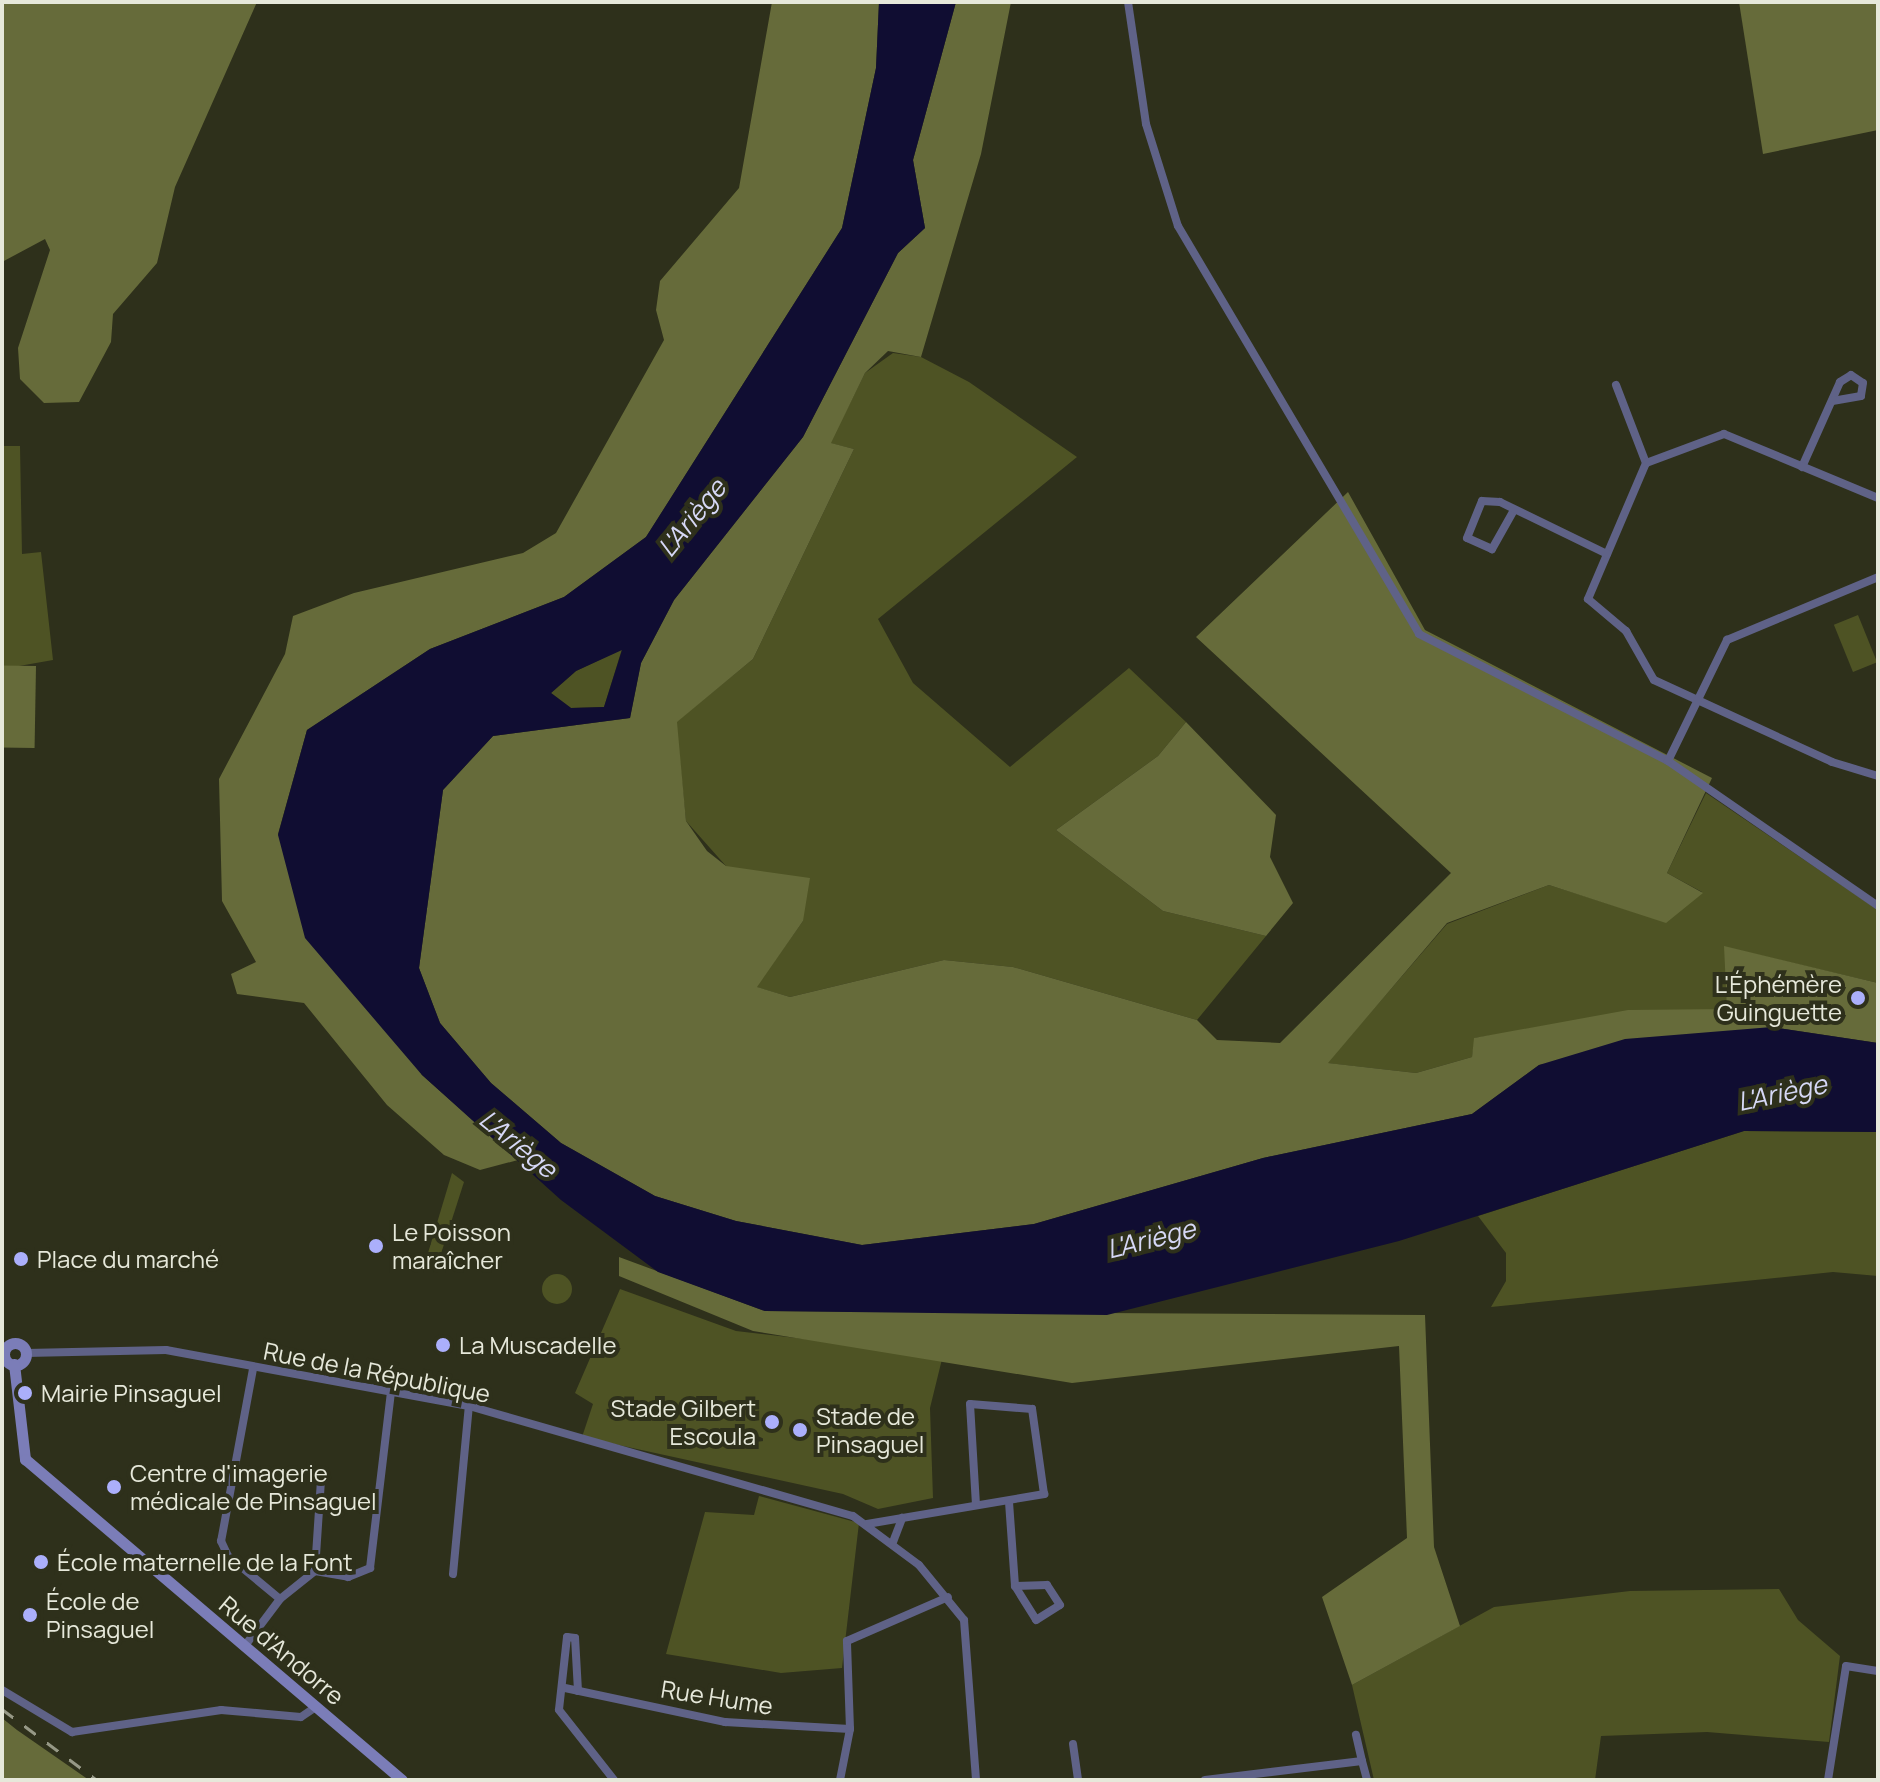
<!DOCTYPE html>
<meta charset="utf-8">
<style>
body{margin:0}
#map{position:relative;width:1880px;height:1782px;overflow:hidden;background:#2e301b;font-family:Manrope,sans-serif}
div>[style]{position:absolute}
.green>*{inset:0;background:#4e5324;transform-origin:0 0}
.round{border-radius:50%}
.forest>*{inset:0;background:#666b3a;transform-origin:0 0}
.water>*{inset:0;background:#100d32}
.street>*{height:8px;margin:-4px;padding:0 4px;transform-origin:4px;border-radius:4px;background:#5f6287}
.secondary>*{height:11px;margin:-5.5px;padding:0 5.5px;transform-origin:5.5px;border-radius:5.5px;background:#7b7db8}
.secondary>.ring{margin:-5.5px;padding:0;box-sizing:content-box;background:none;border:11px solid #7b7db8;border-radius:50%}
.rail>*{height:3px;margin-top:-1.5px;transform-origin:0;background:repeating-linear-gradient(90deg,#969886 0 14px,transparent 0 28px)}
.dots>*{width:22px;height:22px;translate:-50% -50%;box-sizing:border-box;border:4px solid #2e301b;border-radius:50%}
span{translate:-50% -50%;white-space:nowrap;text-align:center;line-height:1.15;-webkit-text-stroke:8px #2e301b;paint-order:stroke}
.poi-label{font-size:24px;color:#e6e8da}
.right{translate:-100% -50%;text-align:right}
.left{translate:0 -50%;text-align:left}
.street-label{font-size:24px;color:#e6e8da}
.water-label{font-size:26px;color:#d6d8f6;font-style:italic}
.frame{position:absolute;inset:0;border:4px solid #e6e8da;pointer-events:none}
</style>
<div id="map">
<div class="green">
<div style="clip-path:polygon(893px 353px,921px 357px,969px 382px,1077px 457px,878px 619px,913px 683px,1010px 767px,1129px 668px,1186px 722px,1158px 756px,1056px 830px,1163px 911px,1266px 936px,1197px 1020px,1013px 967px,944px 960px,790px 997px,756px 987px,803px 921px,726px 866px,686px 821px,676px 722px,753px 659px,854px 449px,830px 443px,865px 373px)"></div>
<div style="clip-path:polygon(2px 446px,20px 446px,22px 554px,41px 552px,53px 660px,2px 669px)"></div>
<div style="left:1858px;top:615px;width:51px;height:26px;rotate:68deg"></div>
<div style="clip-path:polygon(622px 649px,604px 707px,571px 708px,551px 693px,576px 671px)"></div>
<div style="clip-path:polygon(1706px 793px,1878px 910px,1878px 983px,1725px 947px,1728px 1009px,1632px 1013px,1475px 1038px,1472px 1057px,1416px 1073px,1327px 1063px,1447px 924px,1549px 885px,1666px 922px,1702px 892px,1667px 873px)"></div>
<div style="clip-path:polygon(1744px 1131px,1878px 1132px,1878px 1276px,1833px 1272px,1491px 1307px,1506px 1281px,1506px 1253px,1478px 1216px)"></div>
<div style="clip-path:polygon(452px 1173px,464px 1182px,437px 1266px,425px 1263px)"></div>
<div class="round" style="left:542px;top:1274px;width:30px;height:30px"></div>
<div style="clip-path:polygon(620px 1289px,736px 1331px,943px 1355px,930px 1408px,933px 1498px,878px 1509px,843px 1494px,582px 1437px,593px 1404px,575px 1393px)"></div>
<div style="clip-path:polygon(759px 1496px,859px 1523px,842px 1668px,781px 1673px,666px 1654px,705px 1512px,754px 1515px)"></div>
<div style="clip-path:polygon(1779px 1589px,1798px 1620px,1840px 1656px,1829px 1742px,1707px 1732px,1601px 1736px,1595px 1780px,1374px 1780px,1352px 1685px,1494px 1607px,1630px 1591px)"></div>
</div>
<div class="forest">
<div style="clip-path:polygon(2px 2px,257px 2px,175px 187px,157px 263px,113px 314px,111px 342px,79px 402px,44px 403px,20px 379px,18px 348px,50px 250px,45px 239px,2px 262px)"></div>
<div style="clip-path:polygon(772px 2px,879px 2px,876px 68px,842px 228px,646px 537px,564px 597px,430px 649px,307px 730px,278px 834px,422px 1075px,518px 1160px,480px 1170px,444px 1155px,387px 1105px,304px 1003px,237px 994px,231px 974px,256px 962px,222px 901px,219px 779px,285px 654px,293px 616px,354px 593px,523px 553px,556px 533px,664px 340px,656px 310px,660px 281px,739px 188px)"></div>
<div style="clip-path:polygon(956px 2px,1011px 2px,981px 154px,921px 357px,888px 351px,865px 373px,831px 443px,854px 449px,753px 659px,677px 722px,686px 821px,707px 851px,726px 866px,810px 878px,803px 921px,757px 987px,790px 997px,944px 960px,1013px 967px,1197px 1020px,1217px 1040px,1280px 1043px,1451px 873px,1196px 637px,1348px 492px,1425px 630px,1712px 778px,1667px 873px,1703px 893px,1666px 923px,1549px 885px,1447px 923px,1328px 1063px,1416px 1073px,1472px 1057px,1474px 1038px,1628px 1010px,1727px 1009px,1724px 946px,1878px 983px,1878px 1043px,1772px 1027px,1539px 1065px,1472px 1114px,1263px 1158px,1034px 1224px,862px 1245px,736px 1221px,655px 1196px,561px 1143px,491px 1083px,440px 1023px,419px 968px,443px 790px,493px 736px,630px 718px,641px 663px,674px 600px,803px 437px,898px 253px,925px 228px,913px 160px)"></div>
<div style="clip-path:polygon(1739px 2px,1876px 2px,1878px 130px,1763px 154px)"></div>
<div style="left:36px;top:666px;width:82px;height:34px;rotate:91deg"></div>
<div style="clip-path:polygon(1186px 722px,1276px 815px,1270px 857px,1293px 903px,1266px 936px,1163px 911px,1056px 830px,1158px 756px)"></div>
<div style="clip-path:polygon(619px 1257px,765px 1311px,1425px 1315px,1434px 1547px,1460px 1626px,1352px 1685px,1322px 1597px,1407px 1538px,1399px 1346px,1072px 1383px,753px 1331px,619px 1276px)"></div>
<div style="clip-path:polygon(2px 1718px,17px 1730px,89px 1780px,2px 1780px)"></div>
</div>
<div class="water">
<div style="clip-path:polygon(evenodd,879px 2px,956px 2px,913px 160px,925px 228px,898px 253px,803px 437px,674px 600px,641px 663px,630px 718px,493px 736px,443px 790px,419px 968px,440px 1023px,491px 1083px,561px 1143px,655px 1196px,736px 1221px,862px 1245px,1034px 1224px,1263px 1158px,1472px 1114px,1539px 1065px,1625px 1039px,1772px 1027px,1878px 1043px,1878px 1132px,1744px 1131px,1399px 1241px,1107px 1315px,765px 1311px,658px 1272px,561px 1200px,422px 1075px,305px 938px,278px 835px,307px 730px,430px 649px,564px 597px,646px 537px,842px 228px,876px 68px,879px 2px,622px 650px,604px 707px,571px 708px,551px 693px,576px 671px,622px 650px)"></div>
</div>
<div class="street">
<div style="left:1128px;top:2px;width:123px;rotate:81.6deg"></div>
<div style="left:1146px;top:124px;width:107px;rotate:72.6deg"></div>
<div style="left:1178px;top:226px;width:474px;rotate:59.4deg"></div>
<div style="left:1419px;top:634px;width:280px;rotate:27deg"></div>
<div style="left:1668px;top:761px;width:255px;rotate:34.6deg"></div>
<div style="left:1616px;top:385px;width:84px;rotate:69deg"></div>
<div style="left:1802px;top:467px;width:93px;rotate:-65.9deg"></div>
<div style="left:1840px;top:382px;width:13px;rotate:-32deg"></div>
<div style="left:1851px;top:375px;width:14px;rotate:34deg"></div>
<div style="left:1863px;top:383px;width:13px;rotate:99deg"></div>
<div style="left:1861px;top:396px;width:29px;rotate:170deg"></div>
<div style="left:1878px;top:498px;width:167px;rotate:-157.4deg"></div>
<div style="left:1724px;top:434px;width:83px;rotate:159.6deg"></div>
<div style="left:1646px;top:463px;width:148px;rotate:113.1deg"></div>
<div style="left:1588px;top:599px;width:50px;rotate:40.1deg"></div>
<div style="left:1626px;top:631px;width:56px;rotate:60.3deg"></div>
<div style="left:1654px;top:680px;width:196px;rotate:24.7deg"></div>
<div style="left:1832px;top:762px;width:48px;rotate:16.9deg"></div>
<div style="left:1514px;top:510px;width:45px;rotate:119.4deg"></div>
<div style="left:1492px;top:549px;width:27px;rotate:-156deg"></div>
<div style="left:1467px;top:538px;width:40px;rotate:-68deg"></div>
<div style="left:1482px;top:501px;width:18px;rotate:3deg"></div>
<div style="left:1500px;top:502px;width:119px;rotate:25.9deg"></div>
<div style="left:1668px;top:761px;width:135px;rotate:-64deg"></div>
<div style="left:1727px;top:640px;width:164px;rotate:-22.6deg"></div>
<div style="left:26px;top:1353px;width:140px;rotate:-1.2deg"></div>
<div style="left:166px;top:1350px;width:308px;rotate:10.5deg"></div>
<div style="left:469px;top:1406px;width:399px;rotate:16deg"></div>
<div style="left:853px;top:1516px;width:82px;rotate:36.6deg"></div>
<div style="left:919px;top:1565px;width:71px;rotate:50.7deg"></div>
<div style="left:964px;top:1620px;width:160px;rotate:85.7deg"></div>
<div style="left:253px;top:1369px;width:175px;rotate:100.5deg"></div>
<div style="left:221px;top:1541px;width:17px;rotate:65deg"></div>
<div style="left:228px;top:1556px;width:67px;rotate:39.6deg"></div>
<div style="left:302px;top:1478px;width:19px;rotate:6deg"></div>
<div style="left:321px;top:1480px;width:91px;rotate:93.8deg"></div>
<div style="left:1009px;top:1502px;width:84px;rotate:85.9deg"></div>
<div style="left:1015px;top:1586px;width:40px;rotate:58deg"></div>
<div style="left:1036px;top:1620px;width:28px;rotate:-32deg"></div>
<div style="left:1060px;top:1605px;width:24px;rotate:-123deg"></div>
<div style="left:1047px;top:1585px;width:32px;rotate:178deg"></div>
<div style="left:867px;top:1524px;width:180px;rotate:-9.6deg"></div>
<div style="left:1044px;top:1494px;width:86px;rotate:-98deg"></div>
<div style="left:1032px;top:1409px;width:62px;rotate:-175.4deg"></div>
<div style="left:970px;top:1404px;width:101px;rotate:86.6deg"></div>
<div style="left:893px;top:1542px;width:26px;rotate:-69deg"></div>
<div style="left:453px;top:1574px;width:169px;rotate:-84.6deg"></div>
<div style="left:244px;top:1647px;width:60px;rotate:-53.1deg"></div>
<div style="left:280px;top:1599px;width:45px;rotate:-38.7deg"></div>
<div style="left:315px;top:1571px;width:34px;rotate:10deg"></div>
<div style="left:348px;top:1577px;width:24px;rotate:-22deg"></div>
<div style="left:370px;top:1568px;width:176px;rotate:-83.2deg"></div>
<div style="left:565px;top:1688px;width:164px;rotate:12deg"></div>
<div style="left:725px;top:1722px;width:125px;rotate:3.2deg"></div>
<div style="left:2px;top:1690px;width:82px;rotate:31deg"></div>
<div style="left:72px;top:1732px;width:151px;rotate:-8.4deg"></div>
<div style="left:221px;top:1710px;width:80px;rotate:5deg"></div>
<div style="left:301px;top:1717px;width:18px;rotate:-34deg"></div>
<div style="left:578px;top:1691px;width:53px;rotate:-93.2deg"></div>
<div style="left:575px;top:1638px;width:8px;rotate:-173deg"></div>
<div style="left:567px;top:1637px;width:73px;rotate:96.3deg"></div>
<div style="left:559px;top:1710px;width:89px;rotate:51.8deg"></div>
<div style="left:1073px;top:1744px;width:36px;rotate:82deg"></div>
<div style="left:1362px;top:1761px;width:20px;rotate:75deg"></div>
<div style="left:840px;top:1780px;width:52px;rotate:-78.9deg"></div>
<div style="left:850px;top:1729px;width:88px;rotate:-92deg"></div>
<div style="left:847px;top:1641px;width:110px;rotate:-23.5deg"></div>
<div style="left:1205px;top:1780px;width:158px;rotate:-6.9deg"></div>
<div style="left:1362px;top:1761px;width:27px;rotate:-103deg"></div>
<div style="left:1828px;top:1780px;width:115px;rotate:-81deg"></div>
<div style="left:1846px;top:1666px;width:32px;rotate:9deg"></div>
</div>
<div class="secondary">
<div class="ring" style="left:4px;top:1343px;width:11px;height:11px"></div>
<div style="left:14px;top:1364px;width:96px;rotate:83.4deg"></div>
<div style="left:25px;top:1459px;width:495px;rotate:40.4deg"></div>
</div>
<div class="rail">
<div style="left:2px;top:1709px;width:119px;rotate:36.8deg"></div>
</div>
<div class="dots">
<div style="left:1858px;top:998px;background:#abaffb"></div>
<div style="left:376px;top:1246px;background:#abaffb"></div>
<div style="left:21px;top:1259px;background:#abaffb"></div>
<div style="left:443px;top:1345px;background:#abaffb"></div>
<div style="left:25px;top:1393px;background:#abaffb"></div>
<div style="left:772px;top:1422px;background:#abaffb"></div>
<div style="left:800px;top:1430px;background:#abaffb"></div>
<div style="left:114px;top:1487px;background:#abaffb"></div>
<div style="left:41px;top:1562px;background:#abaffb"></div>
<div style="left:30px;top:1615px;background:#abaffb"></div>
</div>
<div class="poi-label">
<span class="right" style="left:1842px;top:998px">L'Éphémère<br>Guinguette</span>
<span class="left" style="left:392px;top:1246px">Le Poisson<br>maraîcher</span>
<span class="left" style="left:37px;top:1259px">Place du marché</span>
<span class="left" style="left:459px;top:1345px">La Muscadelle</span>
<span class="left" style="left:41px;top:1393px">Mairie Pinsaguel</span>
<span class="right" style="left:756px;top:1422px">Stade Gilbert<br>Escoula</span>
<span class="left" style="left:816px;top:1430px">Stade de<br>Pinsaguel</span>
<span class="left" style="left:130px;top:1487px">Centre d'imagerie<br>médicale de Pinsaguel</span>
<span class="left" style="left:57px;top:1562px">École maternelle de la Font</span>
<span class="left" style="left:46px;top:1615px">École de<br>Pinsaguel</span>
</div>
<div class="street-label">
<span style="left:377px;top:1372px;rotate:11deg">Rue de la République</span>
<span style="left:282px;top:1650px;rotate:40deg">Rue d'Andorre</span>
<span style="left:717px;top:1697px;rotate:9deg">Rue Hume</span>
</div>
<div class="water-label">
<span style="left:692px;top:518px;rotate:-51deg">L'Ariège</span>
<span style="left:1782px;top:1093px;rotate:-12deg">L'Ariège</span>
<span style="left:518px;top:1144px;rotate:39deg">L'Ariège</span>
<span style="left:1151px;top:1239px;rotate:-14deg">L'Ariège</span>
</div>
<div class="frame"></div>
</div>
